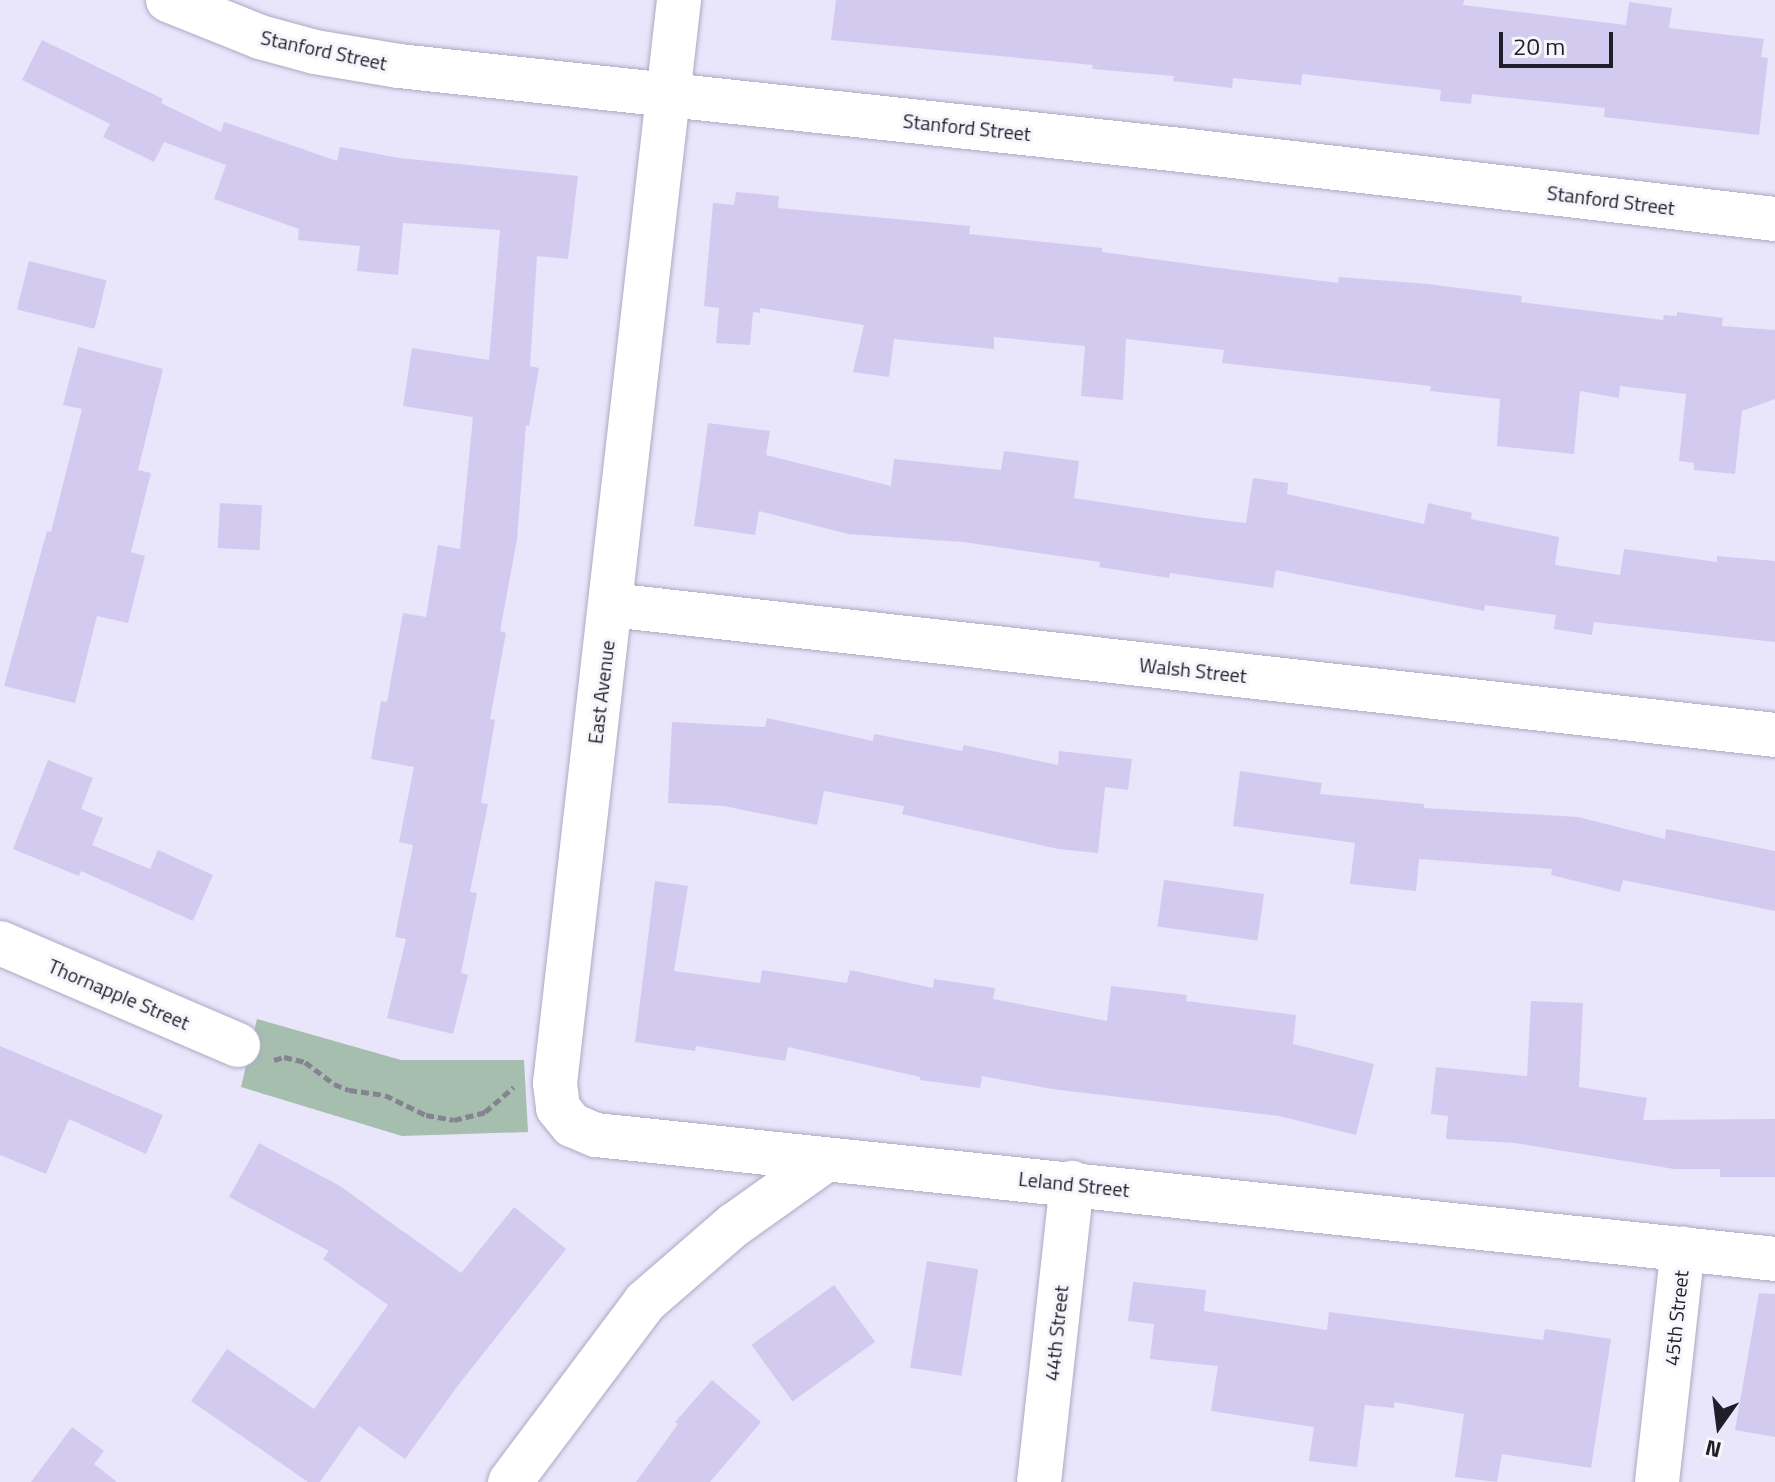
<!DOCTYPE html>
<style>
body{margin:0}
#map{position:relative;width:1775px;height:1482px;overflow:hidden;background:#e9e5fb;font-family:"Titillium Web",sans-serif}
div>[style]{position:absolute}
.green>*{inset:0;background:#a5beae}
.building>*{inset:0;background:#d2cbef;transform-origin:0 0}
.path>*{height:5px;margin-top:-2.5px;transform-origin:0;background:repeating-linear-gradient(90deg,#858292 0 8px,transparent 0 12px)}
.roads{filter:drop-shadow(0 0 2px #aea9c3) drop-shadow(0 0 2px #aea9c3)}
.minor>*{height:44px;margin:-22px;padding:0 22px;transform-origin:22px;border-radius:22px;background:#fff}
span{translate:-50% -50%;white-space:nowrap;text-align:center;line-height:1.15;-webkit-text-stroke:6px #f6f5fb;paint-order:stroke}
.street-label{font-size:20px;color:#201e28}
.north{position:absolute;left:1679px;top:1386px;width:80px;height:80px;-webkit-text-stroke:6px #f6f5fb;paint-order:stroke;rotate:194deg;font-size:22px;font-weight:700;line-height:32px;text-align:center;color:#201e28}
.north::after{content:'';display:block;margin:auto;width:28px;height:36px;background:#201e28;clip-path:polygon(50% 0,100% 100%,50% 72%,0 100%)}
.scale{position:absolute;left:1499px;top:32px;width:114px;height:36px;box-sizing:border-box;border:4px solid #201e28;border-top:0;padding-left:10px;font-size:24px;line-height:28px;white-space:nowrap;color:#201e28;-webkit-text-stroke:6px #f6f5fb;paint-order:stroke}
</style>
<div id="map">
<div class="green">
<div style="clip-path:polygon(257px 1019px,401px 1060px,524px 1060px,528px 1132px,402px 1136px,241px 1087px)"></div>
</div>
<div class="building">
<div style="clip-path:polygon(836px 0,1464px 0,1463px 5px,1626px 25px,1629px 2px,1672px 8px,1669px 28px,1764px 39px,1761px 57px,1768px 58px,1759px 135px,1604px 117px,1605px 108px,1472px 94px,1471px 104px,1440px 101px,1441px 90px,1302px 74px,1301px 85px,1233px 78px,1232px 88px,1173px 81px,1174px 76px,1092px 69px,1093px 65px,831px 40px)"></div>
<div style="clip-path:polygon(42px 40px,163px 99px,161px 103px,221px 132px,224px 122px,337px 161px,340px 147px,399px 158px,578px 176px,568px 259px,537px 256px,530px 366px,539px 368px,529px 426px,526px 425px,517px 539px,500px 631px,506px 633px,490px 719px,495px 720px,481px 803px,488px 804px,470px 892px,477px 893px,461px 973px,468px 975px,453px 1034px,387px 1018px,406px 939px,395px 937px,413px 845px,399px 842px,414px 767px,371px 759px,381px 701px,387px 702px,403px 613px,426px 617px,438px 545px,460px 549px,473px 417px,403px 406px,412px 348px,489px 360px,500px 230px,403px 223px,398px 275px,357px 271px,360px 246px,298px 240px,299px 229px,214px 199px,226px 165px,164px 142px,154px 162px,103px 137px,110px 124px,22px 80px)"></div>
<div style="clip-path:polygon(736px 192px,779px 196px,778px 208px,970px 226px,969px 234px,1102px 248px,1102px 252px,1211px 267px,1338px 283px,1339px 277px,1427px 284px,1522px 296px,1521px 302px,1663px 320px,1664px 315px,1677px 316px,1677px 312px,1723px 318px,1722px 326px,1775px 330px,1775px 399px,1742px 411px,1735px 474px,1694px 470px,1694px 463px,1679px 461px,1686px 394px,1620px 386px,1619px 398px,1580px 391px,1574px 454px,1497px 446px,1500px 399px,1430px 391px,1431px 386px,1222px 363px,1224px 350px,1126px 339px,1123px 400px,1081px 396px,1085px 346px,994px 337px,994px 349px,894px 339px,889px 377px,853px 372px,864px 325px,760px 308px,760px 313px,753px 312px,750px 345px,716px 343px,719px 308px,704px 306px,713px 203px,734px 205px)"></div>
<div style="left:29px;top:261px;width:80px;height:50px;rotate:14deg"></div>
<div style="clip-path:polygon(78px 347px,163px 369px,138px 470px,151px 473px,131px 552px,145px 556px,128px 623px,97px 616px,75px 703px,4px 686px,47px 531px,51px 532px,82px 409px,63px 405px)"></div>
<div style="clip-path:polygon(708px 423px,770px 431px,766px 455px,891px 486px,894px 459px,1001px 470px,1004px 451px,1079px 461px,1074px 498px,1204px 518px,1246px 523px,1253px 478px,1288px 483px,1287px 494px,1424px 524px,1428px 503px,1472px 513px,1471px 519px,1559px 537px,1555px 565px,1620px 575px,1624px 549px,1717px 562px,1717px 556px,1775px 561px,1775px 642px,1594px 622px,1592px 635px,1554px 629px,1556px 615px,1485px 605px,1484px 611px,1276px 570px,1273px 588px,1170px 573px,1169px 578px,1099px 567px,1100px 562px,963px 542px,848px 534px,759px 511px,755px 535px,694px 526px)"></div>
<div style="left:220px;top:503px;width:42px;height:45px;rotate:3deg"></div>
<div style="clip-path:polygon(767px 718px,873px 741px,874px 734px,962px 751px,964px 745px,1058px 765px,1059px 751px,1132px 759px,1128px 790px,1105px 787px,1098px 853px,1058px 849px,902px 814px,904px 806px,824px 791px,817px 825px,724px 806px,668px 803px,672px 722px,765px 727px)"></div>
<div style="clip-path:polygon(48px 760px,93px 778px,81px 809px,103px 818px,92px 845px,150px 869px,158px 850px,213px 875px,193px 921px,81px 871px,79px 876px,13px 849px)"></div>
<div style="clip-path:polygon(1240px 771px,1322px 783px,1320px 794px,1424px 804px,1424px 808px,1578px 817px,1665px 839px,1666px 829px,1775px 851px,1775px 911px,1623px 880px,1620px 892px,1551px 875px,1552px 869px,1419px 859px,1416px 891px,1350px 884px,1355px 843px,1233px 826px)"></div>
<div style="left:1164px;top:880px;width:101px;height:47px;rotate:8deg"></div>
<div style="clip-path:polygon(655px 881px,688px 886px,674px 971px,760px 983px,762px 970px,847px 983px,850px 970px,933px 988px,934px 979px,995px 988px,993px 999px,1107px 1021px,1111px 986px,1187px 995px,1186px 1001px,1296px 1015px,1293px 1044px,1374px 1064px,1356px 1135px,1279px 1116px,1052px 1089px,982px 1076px,980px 1088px,920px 1080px,920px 1077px,788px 1047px,785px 1061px,696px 1046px,695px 1051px,635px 1042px)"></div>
<div style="clip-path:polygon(1531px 1001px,1583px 1003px,1579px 1087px,1647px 1098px,1643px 1120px,1775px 1119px,1775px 1177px,1720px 1177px,1720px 1169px,1674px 1169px,1515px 1143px,1446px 1139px,1448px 1116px,1431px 1114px,1436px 1067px,1527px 1076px)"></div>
<div style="clip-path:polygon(0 1046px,163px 1115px,146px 1154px,69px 1119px,46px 1174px,0 1155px)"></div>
<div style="clip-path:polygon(259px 1143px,340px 1186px,461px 1273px,514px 1207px,566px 1249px,456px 1388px,405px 1459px,359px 1426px,320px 1482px,308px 1482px,191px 1401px,227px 1349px,314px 1409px,388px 1305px,323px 1259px,329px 1251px,229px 1197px)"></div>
<div style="left:927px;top:1261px;width:52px;height:108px;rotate:9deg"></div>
<div style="clip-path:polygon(1133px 1282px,1206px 1290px,1204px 1311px,1327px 1330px,1329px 1312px,1543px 1340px,1545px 1329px,1611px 1339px,1591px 1468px,1502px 1454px,1497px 1482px,1455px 1477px,1464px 1414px,1394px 1402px,1394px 1408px,1365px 1405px,1357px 1467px,1309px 1461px,1314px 1427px,1211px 1411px,1218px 1366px,1150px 1359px,1154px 1324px,1128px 1321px)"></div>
<div style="left:834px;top:1285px;width:70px;height:102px;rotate:54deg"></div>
<div style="clip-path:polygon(1759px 1293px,1775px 1294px,1775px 1437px,1735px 1430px)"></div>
<div style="clip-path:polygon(712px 1380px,761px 1422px,710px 1482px,636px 1482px,678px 1424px,675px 1422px)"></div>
<div style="clip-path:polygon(72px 1427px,104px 1451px,94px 1464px,117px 1482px,31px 1482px)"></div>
</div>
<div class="path">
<div style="left:274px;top:1060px;width:10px;rotate:-17deg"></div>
<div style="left:284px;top:1057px;width:22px;rotate:13deg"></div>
<div style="left:305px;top:1062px;width:36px;rotate:37deg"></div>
<div style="left:334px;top:1084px;width:16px;rotate:22deg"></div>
<div style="left:349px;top:1090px;width:36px;rotate:8deg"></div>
<div style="left:385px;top:1095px;width:46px;rotate:26deg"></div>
<div style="left:426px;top:1115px;width:28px;rotate:10deg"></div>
<div style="left:454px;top:1120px;width:32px;rotate:-14deg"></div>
<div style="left:485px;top:1112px;width:38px;rotate:-41deg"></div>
</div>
<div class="roads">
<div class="minor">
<div style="left:168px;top:0;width:99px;rotate:21.9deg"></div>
<div style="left:260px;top:37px;width:57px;rotate:15.3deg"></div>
<div style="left:315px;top:52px;width:85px;rotate:9.5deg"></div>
<div style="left:399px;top:66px;width:786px;rotate:6.13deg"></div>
<div style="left:1181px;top:150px;width:598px;rotate:6.63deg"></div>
<div style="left:679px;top:0;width:1090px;rotate:96.53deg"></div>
<div style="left:555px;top:1083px;width:25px;rotate:83deg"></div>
<div style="left:558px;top:1108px;width:22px;rotate:51deg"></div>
<div style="left:572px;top:1125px;width:26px;rotate:23deg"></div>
<div style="left:596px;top:1135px;width:1186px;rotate:6deg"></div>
<div style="left:611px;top:605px;width:1171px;rotate:6.37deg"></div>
<div style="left:0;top:943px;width:259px;rotate:23.2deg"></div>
<div style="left:510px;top:1482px;width:225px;rotate:-53.1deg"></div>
<div style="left:645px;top:1302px;width:118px;rotate:-40.9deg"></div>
<div style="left:734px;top:1225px;width:110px;rotate:-35.4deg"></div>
<div style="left:1039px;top:1482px;width:301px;rotate:-83.7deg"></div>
<div style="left:1657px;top:1482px;width:235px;rotate:-83.7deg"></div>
</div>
</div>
<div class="street-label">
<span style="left:324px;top:50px;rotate:12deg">Stanford Street</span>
<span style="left:967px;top:127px;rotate:6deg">Stanford Street</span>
<span style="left:1611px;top:200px;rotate:7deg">Stanford Street</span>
<span style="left:1193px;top:670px;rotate:6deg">Walsh Street</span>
<span style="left:601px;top:692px;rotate:-83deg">East Avenue</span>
<span style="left:119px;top:994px;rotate:23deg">Thornapple Street</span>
<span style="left:1074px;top:1184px;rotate:6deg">Leland Street</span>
<span style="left:1676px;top:1318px;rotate:-84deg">45th Street</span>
<span style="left:1056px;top:1333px;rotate:-84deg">44th Street</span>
</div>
<div class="north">N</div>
<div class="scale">20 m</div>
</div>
